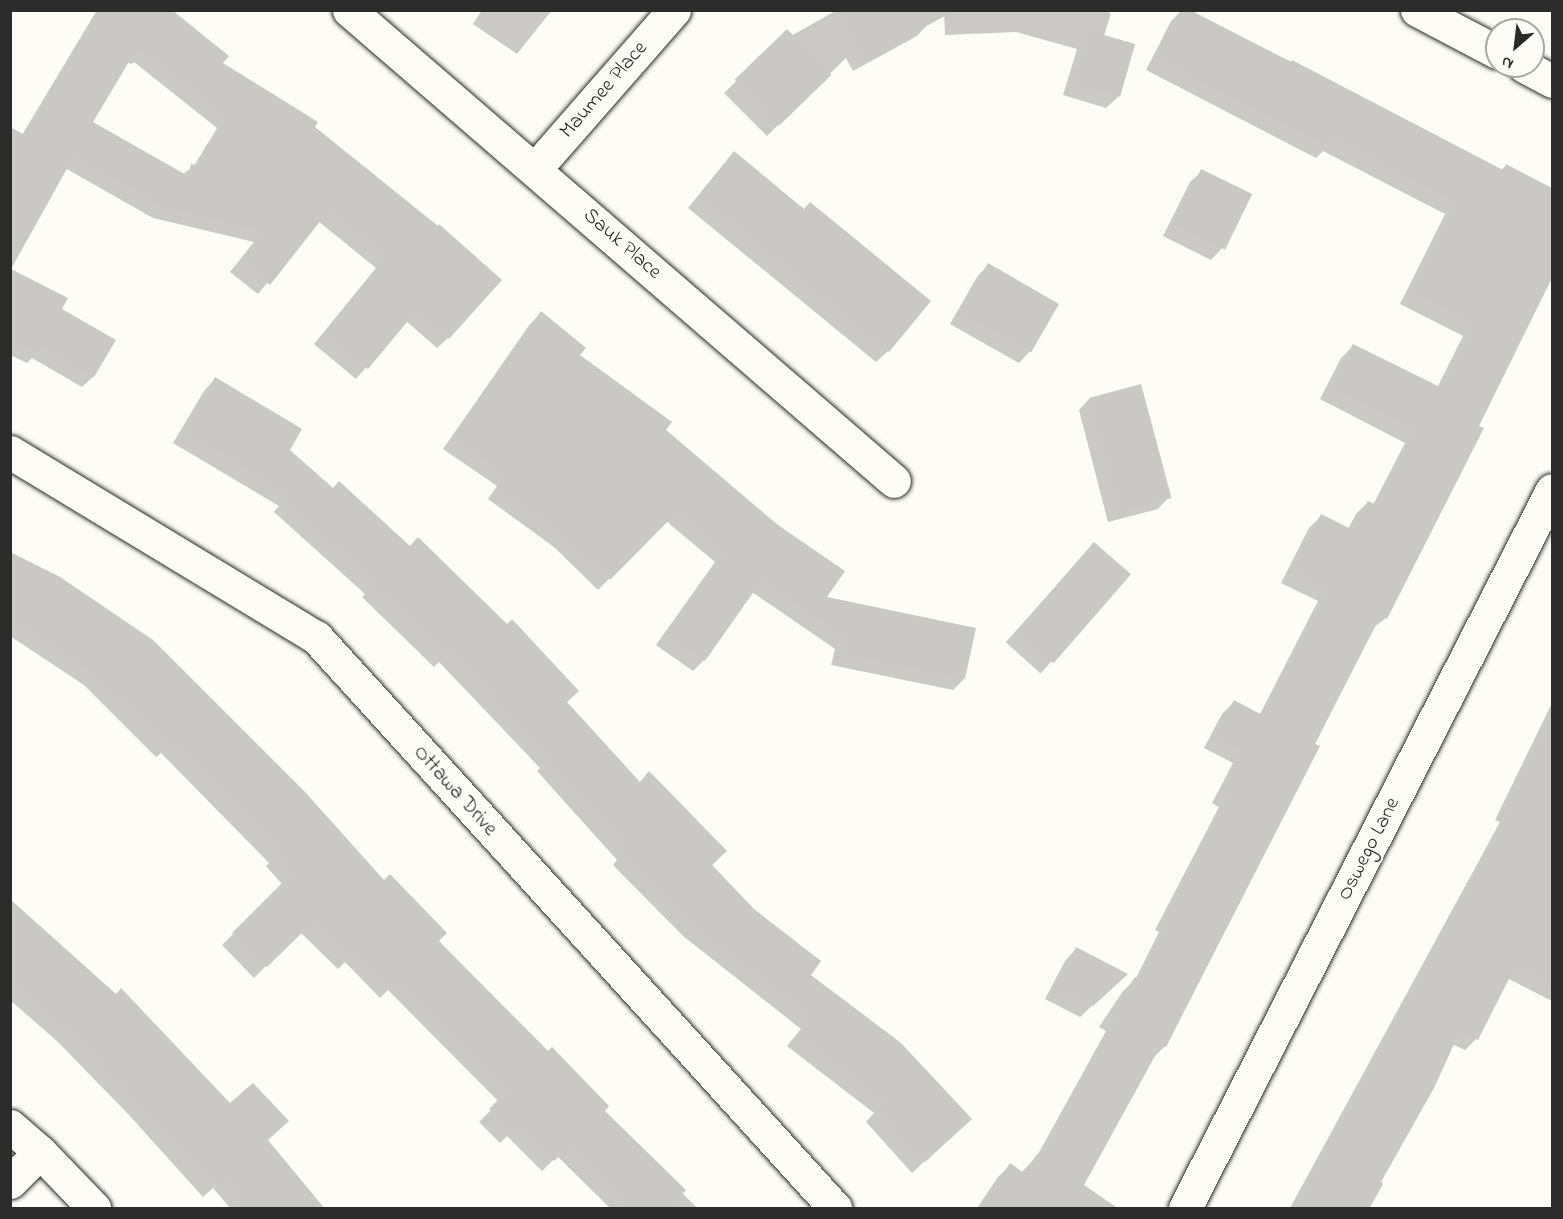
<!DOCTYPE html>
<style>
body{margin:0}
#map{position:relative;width:1563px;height:1219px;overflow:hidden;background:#fdfcf7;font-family:"Indie Flower",sans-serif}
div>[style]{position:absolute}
.shadow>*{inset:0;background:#0003;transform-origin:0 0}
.building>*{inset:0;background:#c9c8c4;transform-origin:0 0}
.roads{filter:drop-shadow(0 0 2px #2b2b2b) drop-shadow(0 0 2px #2b2b2b)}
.street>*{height:33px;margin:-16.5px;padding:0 16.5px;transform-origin:16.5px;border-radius:16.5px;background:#fdfcf7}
span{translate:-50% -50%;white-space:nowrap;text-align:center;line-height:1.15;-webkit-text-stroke:4.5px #fdfcf7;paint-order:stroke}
.street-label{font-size:21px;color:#2b2b2b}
.frame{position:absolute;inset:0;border:12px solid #2b2b2b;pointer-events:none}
.north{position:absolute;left:1485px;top:18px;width:60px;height:60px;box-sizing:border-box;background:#fdfcf7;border:2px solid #a9a8a5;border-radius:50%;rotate:208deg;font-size:16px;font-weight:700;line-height:24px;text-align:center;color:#2b2b2b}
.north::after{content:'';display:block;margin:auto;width:21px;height:27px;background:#2b2b2b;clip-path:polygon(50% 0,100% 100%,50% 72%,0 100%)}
</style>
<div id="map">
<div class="shadow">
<div style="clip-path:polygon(evenodd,97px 10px,173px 10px,172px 12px,221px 64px,313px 127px,448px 338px,437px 348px,406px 321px,356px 379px,314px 344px,376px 268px,318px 221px,258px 294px,230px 272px,254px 242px,153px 218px,65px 168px,22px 135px,97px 10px,127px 62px,131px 64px,134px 62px,217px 128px,194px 166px,183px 174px,91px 122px,127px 62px)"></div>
<div style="clip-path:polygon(482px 10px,552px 10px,517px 54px,473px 24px)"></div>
<div style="clip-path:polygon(837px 10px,921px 10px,928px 24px,917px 36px,853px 71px,846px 58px,767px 136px,724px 93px,787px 32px,791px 36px)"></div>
<div style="clip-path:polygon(944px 10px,1101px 10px,1111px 13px,1104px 36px,1118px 97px,1106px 108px,1063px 95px,1077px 49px,1016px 32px,945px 35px)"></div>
<div style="clip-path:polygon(1182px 10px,1187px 10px,1356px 94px,1501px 170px,1506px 166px,1552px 190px,1552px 280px,1547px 285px,1477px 426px,1386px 618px,1372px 629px,1165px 1046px,1153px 1058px,1082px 1186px,1076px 1208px,977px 1208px,998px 1177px,1010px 1165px,1021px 1173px,1037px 1156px,1106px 1031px,1099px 1027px,1123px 991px,1135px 980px,1159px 932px,1155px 930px,1219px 807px,1212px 803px,1233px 763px,1204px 748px,1222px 714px,1234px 702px,1259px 716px,1318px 601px,1281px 583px,1309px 528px,1321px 516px,1348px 529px,1356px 514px,1368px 502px,1373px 505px,1405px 443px,1320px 399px,1341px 358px,1353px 346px,1437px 388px,1463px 336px,1400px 304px,1445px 214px,1323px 151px,1316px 158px,1146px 70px,1171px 21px)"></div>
<div style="clip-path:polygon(723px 165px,888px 351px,876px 362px,688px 208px)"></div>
<div style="clip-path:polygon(1202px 171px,1250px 195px,1222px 248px,1211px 260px,1163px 236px,1190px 182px)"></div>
<div style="clip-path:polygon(988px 265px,1030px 351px,1019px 363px,950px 324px,977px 277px)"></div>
<div style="clip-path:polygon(10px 271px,60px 309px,114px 341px,93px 377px,82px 387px,32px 358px,27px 363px,10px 355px)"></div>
<div style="clip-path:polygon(541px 313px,578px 355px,663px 430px,825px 598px,964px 679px,953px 690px,831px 665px,835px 649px,752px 592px,704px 660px,693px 671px,656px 645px,715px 562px,666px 521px,598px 590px,554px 547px,488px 499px,497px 486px,443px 449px,530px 324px)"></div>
<div style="clip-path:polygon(215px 379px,288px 450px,565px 702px,952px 1136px,912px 1173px,866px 1122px,874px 1113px,787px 1046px,801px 1029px,683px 936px,613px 865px,617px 860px,537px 771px,540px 768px,439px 662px,434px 667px,362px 597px,365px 594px,274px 512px,279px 506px,173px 443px,204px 391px)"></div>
<div style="clip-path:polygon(1090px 398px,1169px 497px,1158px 509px,1108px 522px,1079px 410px)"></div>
<div style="left:1094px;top:544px;width:47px;height:132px;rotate:42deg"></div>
<div style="clip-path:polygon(10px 553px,437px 941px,697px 1208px,610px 1208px,557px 1156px,542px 1171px,507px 1136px,500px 1143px,479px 1122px,499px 1102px,388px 990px,380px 998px,345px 962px,338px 969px,300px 932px,254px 978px,222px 945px,283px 885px,266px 866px,269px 863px,161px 753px,156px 757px,84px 685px,10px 636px)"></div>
<div style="clip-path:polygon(1552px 703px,1552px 854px,1519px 914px,1552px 932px,1552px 1001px,1507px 978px,1476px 1039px,1465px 1050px,1452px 1044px,1378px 1183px,1368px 1208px,1290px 1208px,1500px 822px,1495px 820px)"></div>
<div style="clip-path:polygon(10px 901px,266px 1140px,323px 1208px,230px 1208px,213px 1188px,203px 1197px,129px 1115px,58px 1042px,10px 1000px)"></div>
<div style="clip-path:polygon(1076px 949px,1114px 985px,1080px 1017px,1045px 999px,1065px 961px)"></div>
</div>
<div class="building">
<div style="clip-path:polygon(evenodd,99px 10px,172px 10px,229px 56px,223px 63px,318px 122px,315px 127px,438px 226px,439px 224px,502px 280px,449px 339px,417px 310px,368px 369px,324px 333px,386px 256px,329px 210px,270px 285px,240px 260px,263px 231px,164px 207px,74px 156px,11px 269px,68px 298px,62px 309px,116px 340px,94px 377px,42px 347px,39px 353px,10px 338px,10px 127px,25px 135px,99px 10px,136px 50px,143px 54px,145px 52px,227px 117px,198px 165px,191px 164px,188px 176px,93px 122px,136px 50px)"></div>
<div style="clip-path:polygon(837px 10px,955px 10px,865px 61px)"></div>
<div style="clip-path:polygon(1181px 10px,1190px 10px,1291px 62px,1292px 60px,1503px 170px,1506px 164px,1552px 188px,1552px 278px,1479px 426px,1484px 428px,1387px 619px,1381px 615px,1315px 744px,1320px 746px,1166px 1047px,1161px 1045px,1084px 1185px,1119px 1209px,980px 1209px,1010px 1163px,1024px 1173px,1037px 1154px,1041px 1157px,1117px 1018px,1110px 1015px,1135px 977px,1139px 980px,1170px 920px,1166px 918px,1230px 794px,1223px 791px,1244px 751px,1215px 736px,1234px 700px,1264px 716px,1329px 589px,1293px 570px,1321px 514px,1353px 530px,1368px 501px,1377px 505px,1416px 430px,1331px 386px,1353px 344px,1442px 388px,1474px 324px,1411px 292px,1456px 202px,1334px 138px,1329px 147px,1157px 58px)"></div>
<div style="left:787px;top:29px;width:64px;height:73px;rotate:46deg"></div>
<div style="left:1090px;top:31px;width:47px;height:55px;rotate:16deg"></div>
<div style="clip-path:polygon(734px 151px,804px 209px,810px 202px,931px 301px,889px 352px,699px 195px)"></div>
<div style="left:1201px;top:169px;width:57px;height:62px;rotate:26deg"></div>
<div style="left:988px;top:263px;width:82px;height:56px;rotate:30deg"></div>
<div style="clip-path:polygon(541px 311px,586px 348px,580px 355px,672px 422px,666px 430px,778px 525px,845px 571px,827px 597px,976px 628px,965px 679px,841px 654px,845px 637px,762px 580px,705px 661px,666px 633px,725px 551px,678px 511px,610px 580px,565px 536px,498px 487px,507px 475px,453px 437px)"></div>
<div style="clip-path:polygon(215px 377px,302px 429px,290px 450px,333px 488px,339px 481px,410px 546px,418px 537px,507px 624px,512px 619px,579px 691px,567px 702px,640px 782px,649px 771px,727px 851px,712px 865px,754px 909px,821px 961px,811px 975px,901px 1043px,972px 1119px,925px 1162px,876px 1109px,885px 1101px,798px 1034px,811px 1016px,694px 925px,623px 852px,628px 847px,547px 759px,550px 756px,452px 652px,447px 656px,373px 584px,375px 582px,284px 500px,289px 494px,184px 431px)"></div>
<div style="left:1141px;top:384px;width:118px;height:53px;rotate:75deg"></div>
<div style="left:1094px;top:542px;width:49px;height:118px;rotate:41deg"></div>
<div style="clip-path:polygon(10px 552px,60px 577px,153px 640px,305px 792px,384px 880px,390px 874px,447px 933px,439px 941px,548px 1051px,552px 1047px,609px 1106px,605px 1111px,686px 1190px,667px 1209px,632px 1209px,569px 1146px,554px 1161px,519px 1125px,512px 1132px,489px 1109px,509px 1089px,400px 980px,392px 988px,357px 952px,351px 958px,313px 922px,267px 967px,232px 933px,293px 872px,276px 853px,280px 850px,173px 742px,169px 746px,95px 674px,10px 617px)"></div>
<div style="clip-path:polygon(1552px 714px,1552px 984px,1516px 965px,1478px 1040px,1460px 1031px,1434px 1088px,1381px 1182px,1383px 1184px,1369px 1209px,1295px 1209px,1510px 811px,1506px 809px)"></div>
<div style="clip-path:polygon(10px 899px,116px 994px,121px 988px,230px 1103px,253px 1083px,289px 1121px,268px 1140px,325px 1209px,251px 1209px,226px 1178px,216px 1187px,141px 1104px,69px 1031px,10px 978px)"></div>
<div style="clip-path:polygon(1076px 947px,1128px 974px,1093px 1006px,1055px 988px)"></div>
</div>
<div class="roads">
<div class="street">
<div style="left:349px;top:10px;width:720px;rotate:40.83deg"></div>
<div style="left:1417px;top:10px;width:90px;rotate:27.7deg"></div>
<div style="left:1524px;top:66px;width:32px;rotate:28deg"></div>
<div style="left:535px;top:169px;width:211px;rotate:-48.8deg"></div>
<div style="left:10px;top:452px;width:358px;rotate:31.2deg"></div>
<div style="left:316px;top:637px;width:772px;rotate:47.73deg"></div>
<div style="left:10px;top:1126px;width:40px;rotate:41deg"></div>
<div style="left:40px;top:1152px;width:78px;rotate:46deg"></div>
<div style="left:10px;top:1182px;width:42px;rotate:-45deg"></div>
<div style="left:1185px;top:1208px;width:806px;rotate:-62.93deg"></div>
</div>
</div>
<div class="street-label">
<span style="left:604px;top:90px;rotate:-49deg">Maumee Place</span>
<span style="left:622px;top:244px;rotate:41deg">Sauk Place</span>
<span style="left:455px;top:791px;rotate:48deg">Ottawa Drive</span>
<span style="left:1369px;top:849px;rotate:-63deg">Oswego Lane</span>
</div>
<div class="frame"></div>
<div class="north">N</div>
</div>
